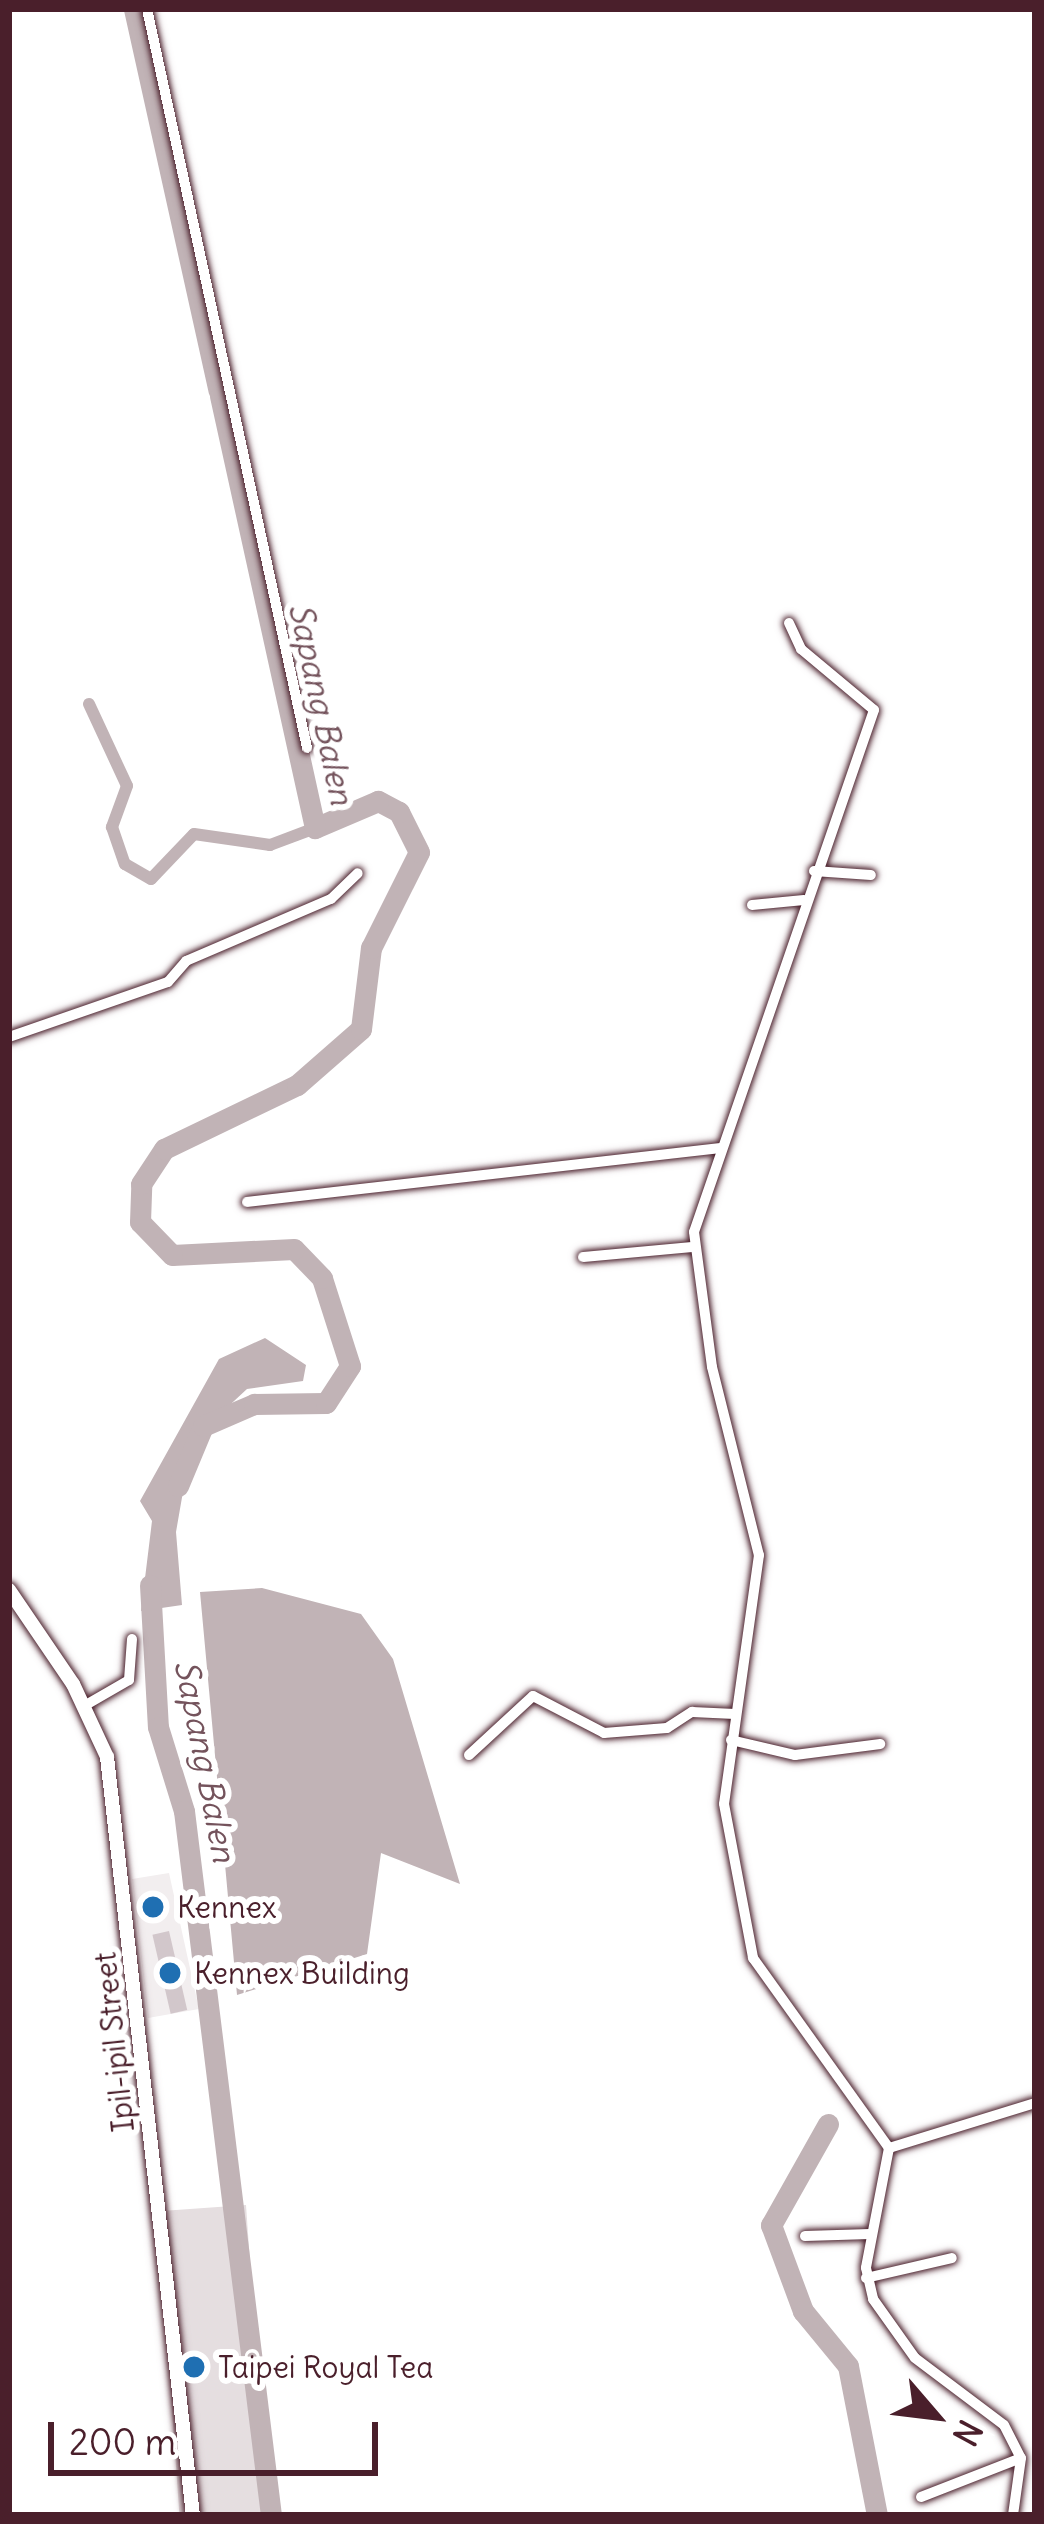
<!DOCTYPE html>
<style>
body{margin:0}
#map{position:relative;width:1044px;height:2524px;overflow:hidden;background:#fff;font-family:Delius,sans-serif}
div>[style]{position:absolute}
.built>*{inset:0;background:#f2eeef}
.green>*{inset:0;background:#e5dee0;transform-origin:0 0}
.water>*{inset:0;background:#c1b3b6}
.stream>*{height:3px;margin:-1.5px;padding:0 1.5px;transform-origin:1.5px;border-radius:1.5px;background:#c1b3b6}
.canal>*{height:12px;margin:-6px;padding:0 6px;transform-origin:6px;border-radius:6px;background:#c1b3b6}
.river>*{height:21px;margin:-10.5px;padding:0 10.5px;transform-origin:10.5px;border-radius:10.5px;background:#c1b3b6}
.building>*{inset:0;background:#d2c7cb;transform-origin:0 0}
.roads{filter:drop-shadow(0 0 3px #4a1f2b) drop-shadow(0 0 3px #4a1f2b)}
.minor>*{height:10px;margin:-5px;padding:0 5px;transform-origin:5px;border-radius:5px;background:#fff}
.tertiary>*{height:14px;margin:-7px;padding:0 7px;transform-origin:7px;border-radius:7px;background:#fff}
.dots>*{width:33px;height:33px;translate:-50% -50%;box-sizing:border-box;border:6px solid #fff;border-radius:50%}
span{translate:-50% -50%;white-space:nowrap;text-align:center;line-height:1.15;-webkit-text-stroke:12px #fff;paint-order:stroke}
.poi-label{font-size:30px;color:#4a1f2b}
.left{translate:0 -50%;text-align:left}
.street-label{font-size:30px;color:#4a1f2b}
.water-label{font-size:33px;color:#74535c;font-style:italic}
.frame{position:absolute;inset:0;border:12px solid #4a1f2b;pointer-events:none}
.north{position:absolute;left:876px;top:2356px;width:120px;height:120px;-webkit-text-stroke:9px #fff;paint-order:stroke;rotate:118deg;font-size:33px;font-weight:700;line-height:48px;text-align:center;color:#4a1f2b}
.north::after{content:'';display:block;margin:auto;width:42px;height:54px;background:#4a1f2b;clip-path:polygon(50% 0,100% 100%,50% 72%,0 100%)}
.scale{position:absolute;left:48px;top:2422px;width:330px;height:54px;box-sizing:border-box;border:6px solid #4a1f2b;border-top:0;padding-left:15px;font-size:36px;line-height:42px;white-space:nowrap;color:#4a1f2b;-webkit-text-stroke:9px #fff;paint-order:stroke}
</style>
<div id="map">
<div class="built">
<div style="clip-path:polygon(169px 1873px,199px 2009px,148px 2018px,132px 1879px)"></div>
</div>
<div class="green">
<div style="left:246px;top:2205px;width:311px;height:88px;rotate:86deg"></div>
</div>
<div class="water">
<div style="clip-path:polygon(265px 1338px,306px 1365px,303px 1381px,247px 1389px,192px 1440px,176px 1532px,182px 1605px,141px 1611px,152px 1521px,140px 1501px,219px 1359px)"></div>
<div style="clip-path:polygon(262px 1588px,361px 1614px,393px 1659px,460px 1884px,381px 1853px,367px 1954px,237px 1995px,200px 1592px)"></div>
</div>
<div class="stream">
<div style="left:378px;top:801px;width:3px;rotate:-90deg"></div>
</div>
<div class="canal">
<div style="left:89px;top:704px;width:90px;rotate:65.1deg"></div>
<div style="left:127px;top:786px;width:44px;rotate:110.1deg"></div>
<div style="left:112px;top:827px;width:39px;rotate:71deg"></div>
<div style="left:125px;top:864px;width:30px;rotate:30deg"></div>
<div style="left:151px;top:879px;width:62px;rotate:-46.3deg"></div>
<div style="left:194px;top:834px;width:77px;rotate:8.2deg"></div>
<div style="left:270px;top:845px;width:48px;rotate:-20.7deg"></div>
</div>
<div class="river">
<div style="left:134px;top:9px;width:391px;rotate:77.5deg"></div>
<div style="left:178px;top:1486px;width:65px;rotate:-67.4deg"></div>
<div style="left:203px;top:1426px;width:56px;rotate:-23.3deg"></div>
<div style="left:254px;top:1404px;width:72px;rotate:-0.8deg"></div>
<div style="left:326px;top:1403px;width:44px;rotate:-57deg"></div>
<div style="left:350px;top:1366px;width:92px;rotate:-107.7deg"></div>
<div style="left:322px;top:1278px;width:40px;rotate:-134deg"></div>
<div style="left:294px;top:1249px;width:122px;rotate:177.2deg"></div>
<div style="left:172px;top:1255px;width:46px;rotate:-134.1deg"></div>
<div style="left:140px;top:1222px;width:38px;rotate:-88deg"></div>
<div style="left:141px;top:1184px;width:42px;rotate:-56.7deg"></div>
<div style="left:164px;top:1149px;width:148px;rotate:-25.7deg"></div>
<div style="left:297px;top:1085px;width:85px;rotate:-41.2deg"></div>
<div style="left:361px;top:1029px;width:82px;rotate:-83deg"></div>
<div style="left:371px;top:948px;width:107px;rotate:-63.4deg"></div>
<div style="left:419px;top:852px;width:45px;rotate:-116.6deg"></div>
<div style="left:399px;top:812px;width:24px;rotate:-152deg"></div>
<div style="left:378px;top:801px;width:69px;rotate:156.8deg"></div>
<div style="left:315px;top:828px;width:442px;rotate:-102.4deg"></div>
<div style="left:150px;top:1585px;width:142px;rotate:86.8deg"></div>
<div style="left:158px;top:1727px;width:88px;rotate:72.8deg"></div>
<div style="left:184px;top:1811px;width:709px;rotate:82.96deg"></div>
<div style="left:828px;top:2124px;width:116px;rotate:119.4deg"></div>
<div style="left:771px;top:2225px;width:92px;rotate:69.6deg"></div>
<div style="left:803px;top:2311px;width:71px;rotate:50.7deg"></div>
<div style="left:848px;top:2366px;width:152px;rotate:79deg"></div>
</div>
<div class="building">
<div style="left:169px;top:1931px;width:81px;height:17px;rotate:77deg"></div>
</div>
<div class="roads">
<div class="minor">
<div style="left:147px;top:9px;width:756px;rotate:77.78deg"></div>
<div style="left:789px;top:623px;width:29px;rotate:65deg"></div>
<div style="left:801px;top:649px;width:95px;rotate:39.9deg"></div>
<div style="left:874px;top:710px;width:552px;rotate:109.03deg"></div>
<div style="left:694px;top:1232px;width:136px;rotate:82.4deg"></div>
<div style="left:712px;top:1367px;width:194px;rotate:76deg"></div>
<div style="left:759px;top:1555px;width:251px;rotate:98deg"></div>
<div style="left:724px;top:1804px;width:157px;rotate:79.3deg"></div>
<div style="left:753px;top:1958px;width:234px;rotate:54.4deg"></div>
<div style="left:814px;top:871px;width:57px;rotate:4deg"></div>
<div style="left:752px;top:905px;width:52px;rotate:-5.5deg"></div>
<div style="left:9px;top:1037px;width:168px;rotate:-19.1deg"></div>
<div style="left:168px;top:982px;width:28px;rotate:-49deg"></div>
<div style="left:186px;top:961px;width:158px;rotate:-23.2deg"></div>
<div style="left:331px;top:899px;width:37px;rotate:-44deg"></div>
<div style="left:247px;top:1202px;width:476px;rotate:-6.5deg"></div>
<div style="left:583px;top:1257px;width:110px;rotate:-5.2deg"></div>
<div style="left:84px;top:1706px;width:52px;rotate:-30deg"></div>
<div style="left:129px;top:1680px;width:41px;rotate:-85.8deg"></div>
<div style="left:731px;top:1740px;width:66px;rotate:13.2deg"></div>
<div style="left:795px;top:1755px;width:86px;rotate:-7.4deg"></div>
<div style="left:469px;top:1755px;width:87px;rotate:-42.7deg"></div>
<div style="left:533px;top:1696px;width:80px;rotate:27.5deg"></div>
<div style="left:604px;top:1733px;width:63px;rotate:-4.5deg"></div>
<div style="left:667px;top:1728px;width:30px;rotate:-33deg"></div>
<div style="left:692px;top:1712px;width:43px;rotate:2.7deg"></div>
<div style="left:889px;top:2148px;width:122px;rotate:100.9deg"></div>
<div style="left:866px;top:2268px;width:32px;rotate:77deg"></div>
<div style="left:873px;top:2299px;width:72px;rotate:54.6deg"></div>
<div style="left:915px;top:2358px;width:111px;rotate:37deg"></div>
<div style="left:1004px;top:2425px;width:37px;rotate:63deg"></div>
<div style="left:1021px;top:2458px;width:58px;rotate:98deg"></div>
<div style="left:889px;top:2148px;width:153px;rotate:-17.1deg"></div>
<div style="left:805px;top:2236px;width:65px;rotate:-1.8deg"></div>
<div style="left:866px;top:2278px;width:88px;rotate:-13.1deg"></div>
<div style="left:921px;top:2497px;width:107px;rotate:-21.3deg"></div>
</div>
<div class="tertiary">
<div style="left:9px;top:1590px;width:114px;rotate:55.8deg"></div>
<div style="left:73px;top:1684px;width:81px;rotate:65deg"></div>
<div style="left:107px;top:1757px;width:763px;rotate:83.53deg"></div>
</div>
</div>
<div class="dots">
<div style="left:153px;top:1907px;background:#1f6fb2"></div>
<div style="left:170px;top:1973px;background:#1f6fb2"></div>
<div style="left:194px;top:2367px;background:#1f6fb2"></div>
</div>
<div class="poi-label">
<span class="left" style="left:177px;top:1907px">Kennex</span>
<span class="left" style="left:194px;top:1973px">Kennex Building</span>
<span class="left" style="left:218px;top:2367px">Taipei Royal Tea</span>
</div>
<div class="street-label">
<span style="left:114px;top:2042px;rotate:-96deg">Ipil-ipil Street</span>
</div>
<div class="water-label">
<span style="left:321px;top:704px;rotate:78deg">Sapang Balen</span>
<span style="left:205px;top:1761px;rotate:79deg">Sapang Balen</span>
</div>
<div class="frame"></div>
<div class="north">N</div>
<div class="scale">200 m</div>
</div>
